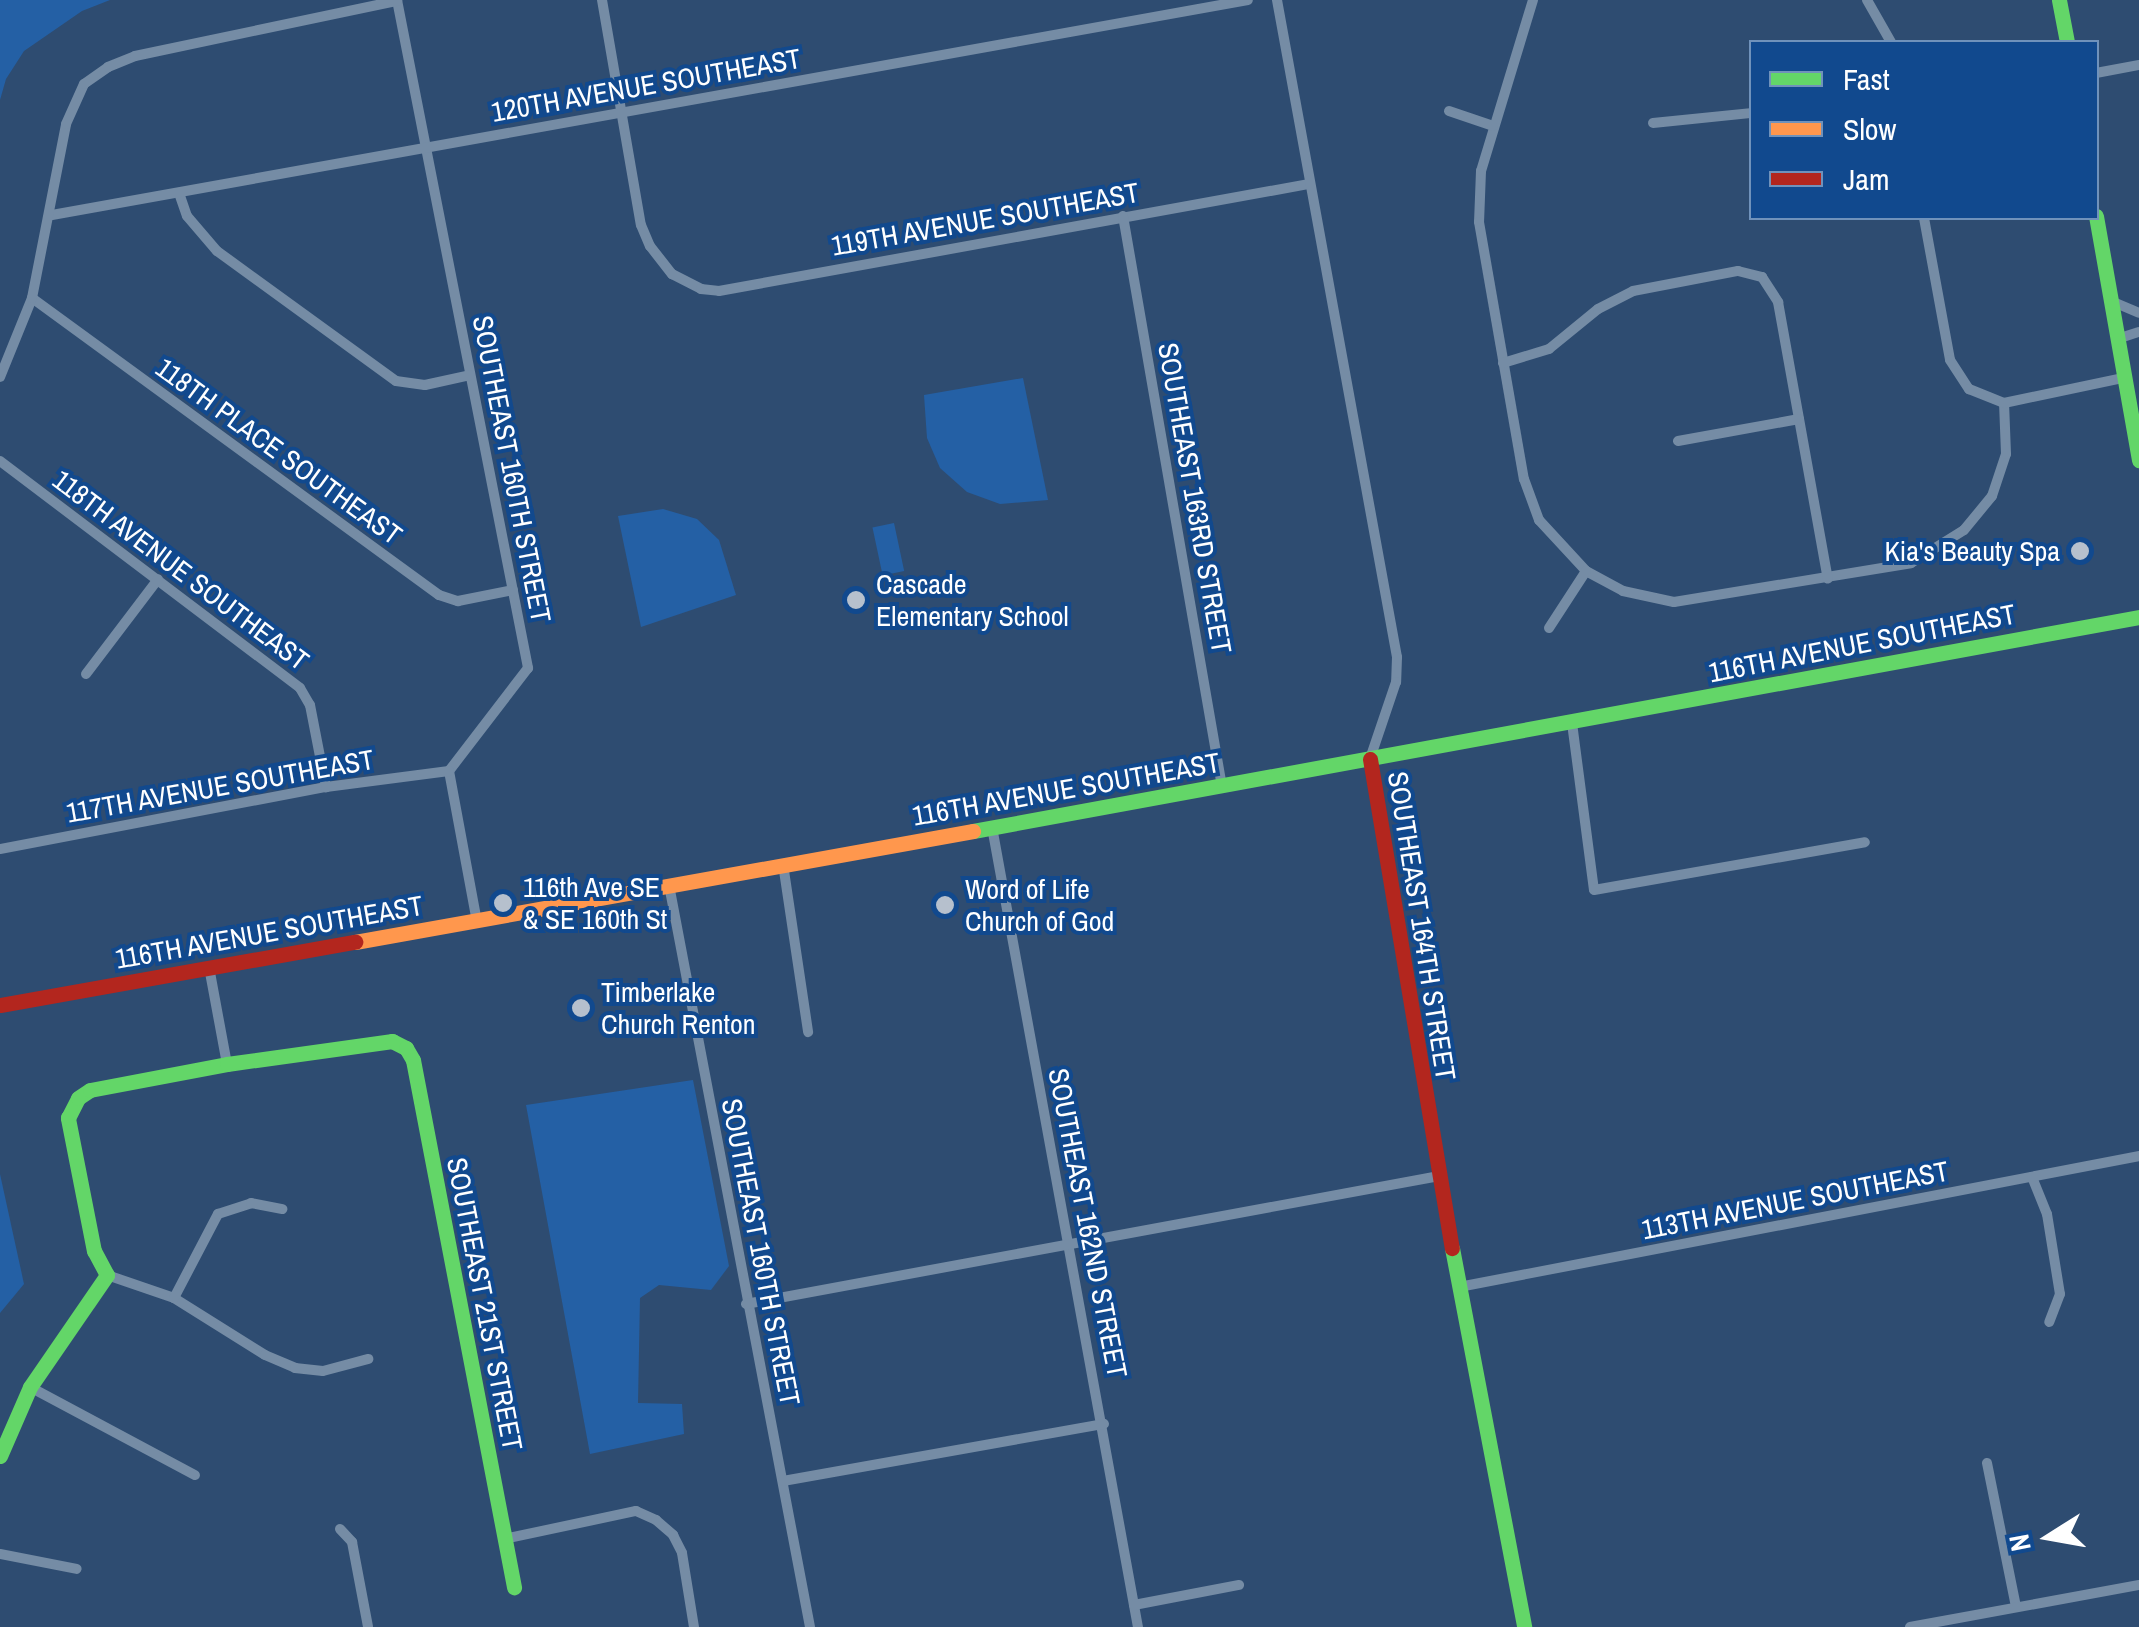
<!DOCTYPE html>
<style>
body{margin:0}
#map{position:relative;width:2139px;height:1627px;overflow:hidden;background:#2e4c71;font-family:"Archivo Narrow",sans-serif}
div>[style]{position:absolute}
.green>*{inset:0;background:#2460a5;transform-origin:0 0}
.street>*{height:10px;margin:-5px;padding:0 5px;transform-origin:5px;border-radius:5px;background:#758ca5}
.fast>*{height:15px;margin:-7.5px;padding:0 7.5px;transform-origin:7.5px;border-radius:7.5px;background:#63d668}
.slow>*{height:15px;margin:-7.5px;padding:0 7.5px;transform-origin:7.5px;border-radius:7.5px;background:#ff974d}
.jam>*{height:15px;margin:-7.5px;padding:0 7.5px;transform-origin:7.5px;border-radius:7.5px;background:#b3261e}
.dots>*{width:28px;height:28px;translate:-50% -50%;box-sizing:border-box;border:5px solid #11498e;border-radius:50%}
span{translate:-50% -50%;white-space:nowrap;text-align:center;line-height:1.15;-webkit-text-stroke:8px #11498e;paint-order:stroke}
.street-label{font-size:28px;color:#fff}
.poi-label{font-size:28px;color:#fff}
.right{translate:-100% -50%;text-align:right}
.left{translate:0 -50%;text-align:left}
.legend{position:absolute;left:1749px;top:40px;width:350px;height:180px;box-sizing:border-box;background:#11498e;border:2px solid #7092bb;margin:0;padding:12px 18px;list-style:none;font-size:30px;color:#fff}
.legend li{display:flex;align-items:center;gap:20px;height:50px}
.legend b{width:50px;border:2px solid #7092bb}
.north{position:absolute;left:1999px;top:1487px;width:100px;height:100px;-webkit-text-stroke:8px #11498e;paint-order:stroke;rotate:259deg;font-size:28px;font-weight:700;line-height:40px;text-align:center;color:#fff}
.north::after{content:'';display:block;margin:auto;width:35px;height:45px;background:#fff;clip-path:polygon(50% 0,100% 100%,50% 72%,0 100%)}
</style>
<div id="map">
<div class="green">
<div style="clip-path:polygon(0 0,110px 0,82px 11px,24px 51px,6px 79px,0 100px)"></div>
<div style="clip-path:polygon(1023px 378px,1048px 500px,1000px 504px,967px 492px,940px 468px,927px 438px,924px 395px)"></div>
<div style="clip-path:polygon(663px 509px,697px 519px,719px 540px,736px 595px,641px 627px,618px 516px)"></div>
<div style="left:894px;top:523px;width:49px;height:22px;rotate:78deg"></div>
<div style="clip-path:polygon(693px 1080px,729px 1266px,711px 1290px,659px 1285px,640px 1298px,638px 1403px,682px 1404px,684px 1434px,590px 1454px,526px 1105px)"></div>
<div style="clip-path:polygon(0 1174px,24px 1284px,0 1313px)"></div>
</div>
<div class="street">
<div style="left:397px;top:0;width:681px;rotate:78.9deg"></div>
<div style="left:528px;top:668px;width:130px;rotate:127.5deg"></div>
<div style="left:449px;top:771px;width:154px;rotate:79.5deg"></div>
<div style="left:602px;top:0;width:228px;rotate:80.2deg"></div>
<div style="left:641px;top:225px;width:23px;rotate:67deg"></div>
<div style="left:650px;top:246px;width:36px;rotate:52deg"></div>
<div style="left:672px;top:274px;width:33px;rotate:27deg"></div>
<div style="left:701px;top:289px;width:18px;rotate:6deg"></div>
<div style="left:719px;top:291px;width:600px;rotate:-10.28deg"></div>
<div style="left:1277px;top:0;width:668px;rotate:79.65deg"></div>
<div style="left:1397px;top:657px;width:25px;rotate:92deg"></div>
<div style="left:1396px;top:682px;width:81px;rotate:108.7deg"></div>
<div style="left:1533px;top:0;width:179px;rotate:106.9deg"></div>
<div style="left:1481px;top:171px;width:51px;rotate:92.2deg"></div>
<div style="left:1479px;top:222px;width:261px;rotate:80.1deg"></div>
<div style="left:1524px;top:479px;width:44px;rotate:69.9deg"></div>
<div style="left:1539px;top:520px;width:69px;rotate:47.3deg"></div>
<div style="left:1586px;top:571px;width:42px;rotate:28.4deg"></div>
<div style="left:1623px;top:591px;width:52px;rotate:12.2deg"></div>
<div style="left:1674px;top:602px;width:240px;rotate:-9.3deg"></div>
<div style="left:1911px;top:563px;width:62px;rotate:-31.9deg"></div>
<div style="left:1964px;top:530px;width:44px;rotate:-50.5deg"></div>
<div style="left:1992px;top:496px;width:44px;rotate:-71.6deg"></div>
<div style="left:2006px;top:454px;width:51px;rotate:-92.2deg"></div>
<div style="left:1867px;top:0;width:48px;rotate:60.3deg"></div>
<div style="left:2096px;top:73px;width:44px;rotate:-10.5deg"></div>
<div style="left:1449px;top:111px;width:46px;rotate:18.8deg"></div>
<div style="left:1653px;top:123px;width:100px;rotate:-5.8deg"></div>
<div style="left:179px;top:193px;width:24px;rotate:71deg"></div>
<div style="left:187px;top:216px;width:46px;rotate:49.4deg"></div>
<div style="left:217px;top:251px;width:221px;rotate:36deg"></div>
<div style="left:396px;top:381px;width:29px;rotate:8deg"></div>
<div style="left:425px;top:385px;width:46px;rotate:-12.5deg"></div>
<div style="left:52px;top:215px;width:1215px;rotate:-10.19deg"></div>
<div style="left:1123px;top:216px;width:580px;rotate:80.16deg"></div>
<div style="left:1924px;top:218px;width:144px;rotate:79.6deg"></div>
<div style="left:1950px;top:360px;width:35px;rotate:57deg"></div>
<div style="left:1969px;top:389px;width:38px;rotate:22deg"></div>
<div style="left:2004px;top:403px;width:122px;rotate:-11.9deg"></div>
<div style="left:32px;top:298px;width:504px;rotate:36.12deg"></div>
<div style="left:439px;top:595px;width:20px;rotate:18deg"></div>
<div style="left:458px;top:601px;width:56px;rotate:-11.3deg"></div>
<div style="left:2111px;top:301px;width:30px;rotate:23deg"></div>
<div style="left:2117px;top:339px;width:23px;rotate:-18deg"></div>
<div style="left:1503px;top:363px;width:48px;rotate:-16.9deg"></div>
<div style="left:1549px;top:349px;width:63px;rotate:-39.2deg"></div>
<div style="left:1598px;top:309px;width:39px;rotate:-27deg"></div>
<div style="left:1633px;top:291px;width:107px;rotate:-10.8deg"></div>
<div style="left:1738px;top:271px;width:25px;rotate:14deg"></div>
<div style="left:1762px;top:277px;width:30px;rotate:57deg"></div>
<div style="left:1778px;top:302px;width:281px;rotate:79.8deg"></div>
<div style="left:0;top:377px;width:85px;rotate:-67.9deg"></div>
<div style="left:32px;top:298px;width:177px;rotate:-78.9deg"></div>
<div style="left:66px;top:124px;width:44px;rotate:-65.8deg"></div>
<div style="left:84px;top:84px;width:29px;rotate:-35deg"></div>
<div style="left:108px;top:67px;width:29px;rotate:-22deg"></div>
<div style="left:135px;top:56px;width:268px;rotate:-11.9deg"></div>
<div style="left:1678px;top:441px;width:123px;rotate:-10.3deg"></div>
<div style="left:0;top:461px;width:376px;rotate:37.1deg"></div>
<div style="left:300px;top:688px;width:20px;rotate:60deg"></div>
<div style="left:310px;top:705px;width:84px;rotate:79deg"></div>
<div style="left:1549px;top:628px;width:68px;rotate:-57deg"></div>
<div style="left:86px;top:674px;width:119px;rotate:-52.8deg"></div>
<div style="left:1572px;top:723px;width:168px;rotate:82.5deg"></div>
<div style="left:1594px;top:890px;width:275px;rotate:-10deg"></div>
<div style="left:992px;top:827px;width:813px;rotate:79.66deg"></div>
<div style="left:0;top:849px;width:332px;rotate:-10.8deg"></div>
<div style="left:326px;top:787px;width:124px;rotate:-7.4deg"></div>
<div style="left:783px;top:864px;width:170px;rotate:81.5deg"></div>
<div style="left:669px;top:885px;width:755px;rotate:79.24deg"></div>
<div style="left:209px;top:967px;width:99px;rotate:79.5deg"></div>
<div style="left:2032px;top:1177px;width:40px;rotate:68deg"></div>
<div style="left:2047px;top:1214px;width:81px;rotate:80.8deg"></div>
<div style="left:2060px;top:1294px;width:30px;rotate:111deg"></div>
<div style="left:107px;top:1275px;width:71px;rotate:18.9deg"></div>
<div style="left:174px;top:1298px;width:107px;rotate:32.1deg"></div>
<div style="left:265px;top:1355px;width:33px;rotate:23deg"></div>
<div style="left:295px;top:1368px;width:28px;rotate:6deg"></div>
<div style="left:323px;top:1371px;width:47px;rotate:-14.9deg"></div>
<div style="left:1459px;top:1287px;width:693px;rotate:-10.9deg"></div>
<div style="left:174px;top:1298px;width:95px;rotate:-62.4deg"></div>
<div style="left:218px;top:1214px;width:35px;rotate:-18deg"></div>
<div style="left:251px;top:1203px;width:32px;rotate:11deg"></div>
<div style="left:746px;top:1304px;width:705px;rotate:-10.46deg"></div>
<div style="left:30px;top:1387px;width:187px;rotate:28.1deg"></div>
<div style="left:1987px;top:1463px;width:147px;rotate:78.6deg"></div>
<div style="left:783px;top:1481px;width:326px;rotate:-10.1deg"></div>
<div style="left:340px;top:1529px;width:18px;rotate:47deg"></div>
<div style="left:352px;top:1542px;width:86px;rotate:79.3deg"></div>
<div style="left:504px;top:1539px;width:135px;rotate:-12deg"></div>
<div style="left:636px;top:1511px;width:22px;rotate:24deg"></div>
<div style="left:656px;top:1520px;width:23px;rotate:41deg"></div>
<div style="left:673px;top:1535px;width:20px;rotate:63deg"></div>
<div style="left:682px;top:1553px;width:75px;rotate:80.8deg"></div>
<div style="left:0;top:1554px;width:78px;rotate:11deg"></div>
<div style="left:1134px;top:1605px;width:107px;rotate:-10.8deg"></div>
<div style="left:1910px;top:1627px;width:233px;rotate:-10.4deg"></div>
</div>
<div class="fast">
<div style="left:2059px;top:0;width:43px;rotate:79.2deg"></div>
<div style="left:2096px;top:216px;width:248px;rotate:80deg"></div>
<div style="left:973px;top:831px;width:1185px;rotate:-10.4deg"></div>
<div style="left:1452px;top:1248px;width:386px;rotate:79.2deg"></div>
<div style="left:0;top:1456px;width:75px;rotate:-66.5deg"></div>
<div style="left:30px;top:1387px;width:136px;rotate:-55.5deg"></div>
<div style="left:107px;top:1275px;width:27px;rotate:-118deg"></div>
<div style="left:94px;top:1251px;width:136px;rotate:-101.1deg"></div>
<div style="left:68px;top:1118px;width:22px;rotate:-63deg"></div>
<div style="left:78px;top:1098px;width:14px;rotate:-34deg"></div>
<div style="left:90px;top:1090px;width:139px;rotate:-10.7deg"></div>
<div style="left:227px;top:1064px;width:167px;rotate:-7.9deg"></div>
<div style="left:392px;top:1041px;width:16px;rotate:27deg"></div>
<div style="left:406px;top:1048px;width:14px;rotate:60deg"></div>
<div style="left:413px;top:1060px;width:537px;rotate:79.15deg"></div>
</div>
<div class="slow">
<div style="left:355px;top:942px;width:628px;rotate:-10.18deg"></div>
</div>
<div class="jam">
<div style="left:1370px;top:759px;width:496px;rotate:80.5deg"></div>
<div style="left:0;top:1005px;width:361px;rotate:-10.1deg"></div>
</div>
<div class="dots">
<div style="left:2080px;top:551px;background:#b6c0cd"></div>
<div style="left:856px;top:600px;background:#b6c0cd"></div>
<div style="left:503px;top:903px;background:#b6c0cd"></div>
<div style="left:945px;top:905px;background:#b6c0cd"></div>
<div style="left:581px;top:1008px;background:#b6c0cd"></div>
</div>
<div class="street-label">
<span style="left:646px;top:85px;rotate:-10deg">120TH AVENUE SOUTHEAST</span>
<span style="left:985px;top:219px;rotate:-10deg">119TH AVENUE SOUTHEAST</span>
<span style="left:279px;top:451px;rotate:36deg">118TH PLACE SOUTHEAST</span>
<span style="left:512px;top:469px;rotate:79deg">SOUTHEAST 160TH STREET</span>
<span style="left:1195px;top:498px;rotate:80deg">SOUTHEAST 163RD STREET</span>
<span style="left:181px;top:570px;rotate:37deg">118TH AVENUE SOUTHEAST</span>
<span style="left:1862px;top:643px;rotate:-11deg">116TH AVENUE SOUTHEAST</span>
<span style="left:220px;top:786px;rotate:-10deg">117TH AVENUE SOUTHEAST</span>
<span style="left:1066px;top:789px;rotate:-10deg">116TH AVENUE SOUTHEAST</span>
<span style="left:1422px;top:926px;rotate:81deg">SOUTHEAST 164TH STREET</span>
<span style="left:269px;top:932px;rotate:-10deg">116TH AVENUE SOUTHEAST</span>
<span style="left:1795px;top:1200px;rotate:-11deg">113TH AVENUE SOUTHEAST</span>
<span style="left:1088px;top:1223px;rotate:79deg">SOUTHEAST 162ND STREET</span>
<span style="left:761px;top:1252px;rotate:79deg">SOUTHEAST 160TH STREET</span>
<span style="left:485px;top:1304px;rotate:79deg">SOUTHEAST 21ST STREET</span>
</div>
<div class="poi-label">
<span class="right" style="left:2060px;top:551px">Kia's Beauty Spa</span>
<span class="left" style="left:876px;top:600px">Cascade<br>Elementary School</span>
<span class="left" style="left:523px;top:903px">116th Ave SE<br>&amp; SE 160th St</span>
<span class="left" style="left:965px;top:905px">Word of Life<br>Church of God</span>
<span class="left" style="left:601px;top:1008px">Timberlake<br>Church Renton</span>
</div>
<ul class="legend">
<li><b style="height:12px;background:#63d668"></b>Fast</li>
<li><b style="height:12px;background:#ff974d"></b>Slow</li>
<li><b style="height:12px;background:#b3261e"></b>Jam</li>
</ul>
<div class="north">N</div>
</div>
